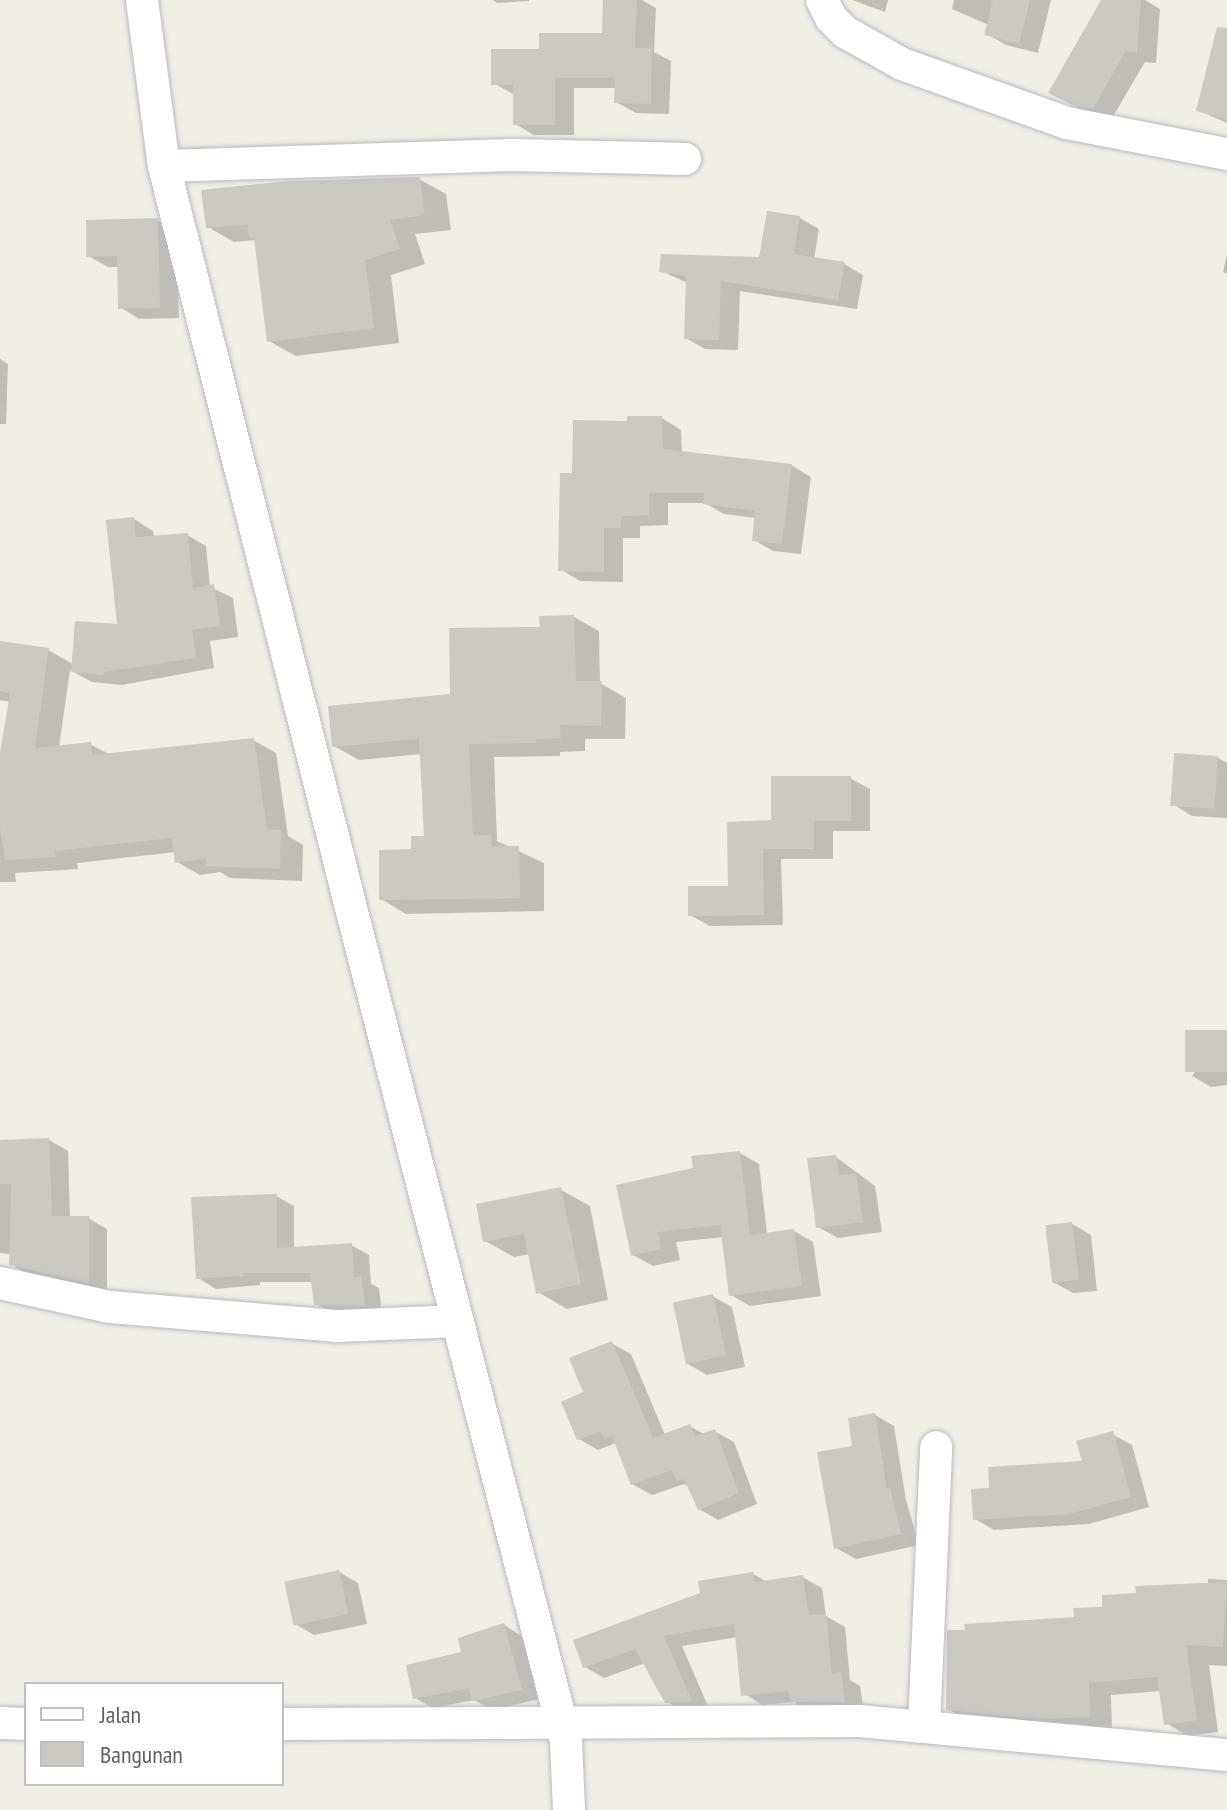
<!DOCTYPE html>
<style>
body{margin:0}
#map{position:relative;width:1227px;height:1810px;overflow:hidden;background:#f0ede5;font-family:"PT Sans Narrow",sans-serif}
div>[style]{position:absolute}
.shadow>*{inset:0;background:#0003}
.building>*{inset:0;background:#ccc8c2;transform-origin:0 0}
.roads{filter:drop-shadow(0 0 2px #b8bbc0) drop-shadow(0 0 2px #b8bbc0)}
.street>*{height:32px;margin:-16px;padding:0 16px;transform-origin:16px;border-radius:16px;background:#fff}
span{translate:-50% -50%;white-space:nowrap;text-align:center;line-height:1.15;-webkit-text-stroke:6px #fff;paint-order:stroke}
.legend{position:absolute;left:24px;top:1682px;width:260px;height:104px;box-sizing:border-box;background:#fff;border:2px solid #bec0c2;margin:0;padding:10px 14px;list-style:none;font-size:24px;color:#5d6267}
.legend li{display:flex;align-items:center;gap:16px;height:40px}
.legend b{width:40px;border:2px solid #bec0c2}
</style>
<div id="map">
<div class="shadow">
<div style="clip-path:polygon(493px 0,529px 0,529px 1px,497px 3px)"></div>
<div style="clip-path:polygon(605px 0,642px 0,656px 8px,654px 52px,671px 61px,669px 114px,636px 113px,616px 102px,617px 88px,574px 88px,574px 135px,534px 135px,515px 124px,515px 95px,493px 83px,541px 51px,604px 35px)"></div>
<div style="clip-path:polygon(852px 0,888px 0,885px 12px)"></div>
<div style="clip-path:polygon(954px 0,1051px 0,1038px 53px,1006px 45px,987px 34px,989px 25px,952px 9px)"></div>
<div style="clip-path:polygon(1103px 0,1145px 0,1160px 9px,1156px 63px,1145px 62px,1112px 118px,1093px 115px,1069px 103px)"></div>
<div style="clip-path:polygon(1227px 56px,1227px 123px,1198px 110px)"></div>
<div style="clip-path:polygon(419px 179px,446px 194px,451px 230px,415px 234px,425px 264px,391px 275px,399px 343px,296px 356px,269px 341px,256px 240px,234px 242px,208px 227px)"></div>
<div style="clip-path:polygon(768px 213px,800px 218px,819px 229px,814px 259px,844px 264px,863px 275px,857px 309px,740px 291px,738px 350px,705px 349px,686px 338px,688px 283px,661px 271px,761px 259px)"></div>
<div style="clip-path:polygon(157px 220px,176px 232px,179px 318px,139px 319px,120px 307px,120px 267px,108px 267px,88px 256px)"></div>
<div style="clip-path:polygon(1227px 254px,1227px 274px,1223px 272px)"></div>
<div style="clip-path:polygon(0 359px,8px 364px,6px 424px,0 424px)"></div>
<div style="clip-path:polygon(662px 418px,681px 430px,682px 453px,791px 465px,811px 477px,801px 554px,773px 551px,754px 540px,756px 518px,724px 514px,705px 503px,668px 503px,668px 525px,640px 526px,640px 538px,623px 538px,623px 582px,580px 581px,560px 569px,574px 475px,629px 423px)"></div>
<div style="clip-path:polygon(134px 519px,153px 531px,154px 538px,187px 535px,206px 546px,210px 587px,233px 598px,238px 637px,210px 641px,214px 668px,122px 685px,92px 682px,70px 670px,59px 747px,90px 744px,111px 755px,253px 740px,276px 753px,288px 836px,303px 845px,302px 881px,230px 878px,220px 872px,200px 875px,177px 862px,176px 852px,77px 863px,78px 869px,15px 873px,16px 882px,0 882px,0 755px,11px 702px,0 700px,0 643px,48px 650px,73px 664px,119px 626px)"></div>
<div style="clip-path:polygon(574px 617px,599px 631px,600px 683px,626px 698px,625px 739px,585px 739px,585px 751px,560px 752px,560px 756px,494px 757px,497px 841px,544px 863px,544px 911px,406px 914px,381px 899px,426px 838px,422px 754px,359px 760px,334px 746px,452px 696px,542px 629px)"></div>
<div style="clip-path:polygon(1218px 758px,1227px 763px,1227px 818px,1192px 816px,1173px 804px)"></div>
<div style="clip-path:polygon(850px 778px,870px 789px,870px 831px,833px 831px,833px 859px,781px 859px,783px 925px,710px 926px,690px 915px,730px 888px,773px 822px)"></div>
<div style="clip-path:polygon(1227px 1032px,1227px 1085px,1211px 1087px,1192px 1076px)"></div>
<div style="clip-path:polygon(49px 1140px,68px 1151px,70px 1218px,88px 1218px,107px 1229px,107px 1292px,30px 1276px,11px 1264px,11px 1254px,0 1253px,0 1142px)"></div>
<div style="clip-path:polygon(740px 1153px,759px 1164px,767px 1234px,794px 1231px,813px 1242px,821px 1296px,750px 1306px,731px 1295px,723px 1237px,676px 1242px,680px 1260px,653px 1266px,633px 1255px,695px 1170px)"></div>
<div style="clip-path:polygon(836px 1157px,875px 1186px,882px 1232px,838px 1238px,818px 1227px)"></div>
<div style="clip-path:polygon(561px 1190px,590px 1206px,608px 1300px,567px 1309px,538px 1292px,530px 1254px,514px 1257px,485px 1241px)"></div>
<div style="clip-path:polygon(276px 1196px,294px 1206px,294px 1249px,351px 1245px,369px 1255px,371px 1284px,379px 1288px,382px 1315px,334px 1314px,316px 1304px,314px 1282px,260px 1282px,260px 1285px,216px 1289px,198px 1278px)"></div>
<div style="clip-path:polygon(1072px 1224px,1091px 1235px,1097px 1291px,1073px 1293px,1053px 1282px)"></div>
<div style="clip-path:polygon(712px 1296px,732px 1307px,745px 1367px,707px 1375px,688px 1364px)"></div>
<div style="clip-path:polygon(611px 1343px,631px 1354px,665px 1435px,690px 1426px,705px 1435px,714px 1431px,734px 1442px,757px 1504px,718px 1520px,699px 1509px,690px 1487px,684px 1484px,652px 1495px,632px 1484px,616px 1443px,598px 1450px,579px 1439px,586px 1393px)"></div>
<div style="clip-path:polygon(875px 1415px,894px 1426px,906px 1500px,919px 1545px,856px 1559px,836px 1548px,855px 1448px)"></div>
<div style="clip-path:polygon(1112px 1434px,1132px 1445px,1149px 1507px,1089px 1524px,994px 1530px,975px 1519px,991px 1490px,1084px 1463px)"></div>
<div style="clip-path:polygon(339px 1572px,358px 1583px,367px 1624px,314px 1635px,295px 1624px)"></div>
<div style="clip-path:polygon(753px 1574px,767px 1582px,802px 1577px,822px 1588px,826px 1616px,845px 1627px,850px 1680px,860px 1686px,864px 1712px,811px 1712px,794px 1702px,762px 1705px,743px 1693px,738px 1637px,682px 1646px,710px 1711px,687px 1713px,667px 1702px,645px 1663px,604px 1678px,585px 1667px)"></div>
<div style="clip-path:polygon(1208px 1579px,1227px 1580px,1227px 1666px,1209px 1665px,1218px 1732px,1188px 1736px,1166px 1723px,1161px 1691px,1111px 1695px,1112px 1728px,970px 1722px,948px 1709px,1076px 1619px,1138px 1595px,1208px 1585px)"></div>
<div style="clip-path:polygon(504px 1625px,522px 1636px,540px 1699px,492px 1710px,474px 1700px,433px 1708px,415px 1698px,463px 1654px)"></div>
</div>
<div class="building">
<div style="clip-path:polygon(603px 0,637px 0,635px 48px,652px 48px,651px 104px,614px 103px,615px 78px,555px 78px,555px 125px,513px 125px,513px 85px,491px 85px,491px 49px,539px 49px,539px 33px,602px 33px)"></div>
<div style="clip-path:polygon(993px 0,1030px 0,1019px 44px,984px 35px)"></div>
<div style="clip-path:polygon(1101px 0,1141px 0,1137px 53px,1125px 52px,1093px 109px,1072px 105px,1048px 93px)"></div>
<div style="clip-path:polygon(1217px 27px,1227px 28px,1227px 119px,1196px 111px)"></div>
<div style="clip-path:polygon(420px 177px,425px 215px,390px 220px,400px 249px,365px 260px,374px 328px,267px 342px,254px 238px,249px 238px,248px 224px,206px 228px,201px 190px,287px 181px)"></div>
<div style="clip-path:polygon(767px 211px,800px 216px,794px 254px,845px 262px,838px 300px,721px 281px,719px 340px,684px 339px,686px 276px,659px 272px,661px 254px,759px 257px)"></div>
<div style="clip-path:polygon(158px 218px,160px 308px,118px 309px,117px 256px,86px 257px,86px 220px)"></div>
<div style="clip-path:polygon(627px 416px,662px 416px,663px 449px,792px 464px,782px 544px,752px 541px,755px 511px,703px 504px,704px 493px,649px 493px,649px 515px,621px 516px,621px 528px,604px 528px,604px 572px,558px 571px,560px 473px,572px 473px,573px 420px,627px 421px)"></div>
<div style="clip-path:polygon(134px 517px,136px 537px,188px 533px,193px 588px,214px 584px,220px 626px,192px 630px,196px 658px,104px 672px,103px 675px,71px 672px,75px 621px,117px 624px,106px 520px)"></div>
<div style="clip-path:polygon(574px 615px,576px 681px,602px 681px,601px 726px,560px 725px,561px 738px,536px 739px,536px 743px,469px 744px,473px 835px,491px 835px,492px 846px,519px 846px,520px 898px,379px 900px,379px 850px,411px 849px,411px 836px,424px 836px,419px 739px,332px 747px,328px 706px,450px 694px,449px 628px,540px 627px,539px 616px)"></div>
<div style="clip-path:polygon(0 641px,49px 648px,35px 748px,91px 742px,92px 755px,254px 738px,267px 829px,281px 830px,280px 869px,206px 866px,206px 859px,175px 863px,172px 838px,55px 851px,56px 857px,5px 860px,0 828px,0 753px,10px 693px,0 691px)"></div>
<div style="left:1174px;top:753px;width:44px;height:53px;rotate:4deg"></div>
<div style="clip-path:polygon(771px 776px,851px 776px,851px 821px,814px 821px,814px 849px,763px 849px,764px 915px,688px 916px,688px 886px,728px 886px,727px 822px,771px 820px)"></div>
<div style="left:1227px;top:1030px;width:42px;height:42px;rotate:90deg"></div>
<div style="clip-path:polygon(49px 1138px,52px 1216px,89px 1216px,89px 1283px,9px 1265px,11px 1184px,0 1184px,0 1140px)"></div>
<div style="clip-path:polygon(740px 1151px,750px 1235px,794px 1229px,802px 1286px,729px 1296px,720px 1225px,658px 1232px,661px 1249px,631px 1256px,616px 1185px,693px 1168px,691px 1156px)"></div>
<div style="clip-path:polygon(836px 1155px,839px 1175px,856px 1173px,863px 1222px,816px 1228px,807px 1158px)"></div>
<div style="clip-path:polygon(561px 1187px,581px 1284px,536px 1294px,524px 1234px,483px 1242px,476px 1204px)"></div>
<div style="clip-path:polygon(277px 1194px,277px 1248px,352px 1243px,354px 1277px,361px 1276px,365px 1306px,314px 1305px,310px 1273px,243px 1273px,243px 1276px,196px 1279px,191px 1197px)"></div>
<div style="left:1072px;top:1222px;width:58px;height:27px;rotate:83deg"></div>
<div style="left:713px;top:1294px;width:63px;height:41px;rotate:78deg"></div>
<div style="clip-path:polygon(612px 1341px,653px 1438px,690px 1424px,695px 1436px,715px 1429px,739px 1493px,698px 1510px,684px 1479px,677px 1482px,672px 1470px,631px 1485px,612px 1436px,604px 1439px,601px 1431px,577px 1440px,561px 1402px,583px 1392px,569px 1358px)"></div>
<div style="clip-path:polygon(875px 1413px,887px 1489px,890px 1488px,901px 1534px,834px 1549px,817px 1452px,852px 1446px,848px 1418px)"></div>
<div style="clip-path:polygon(1113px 1431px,1131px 1497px,1069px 1514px,973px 1520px,971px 1489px,989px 1488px,988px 1467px,1082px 1461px,1076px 1441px)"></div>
<div style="left:339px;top:1570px;width:45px;height:56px;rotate:78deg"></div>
<div style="clip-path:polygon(753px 1572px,755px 1582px,803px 1575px,809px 1615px,826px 1614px,832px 1674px,841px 1672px,845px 1702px,790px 1702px,788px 1691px,741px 1696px,734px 1624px,664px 1636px,692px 1701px,686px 1703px,665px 1703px,635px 1649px,583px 1668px,573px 1640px,700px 1593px,698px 1581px)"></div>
<div style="clip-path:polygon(1227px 1582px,1223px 1647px,1186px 1645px,1197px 1720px,1164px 1725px,1157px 1677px,1089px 1683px,1090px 1717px,1040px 1719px,946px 1710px,947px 1630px,965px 1630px,964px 1624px,1074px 1617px,1073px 1608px,1102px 1607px,1102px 1595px,1136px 1593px,1135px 1586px)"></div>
<div style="clip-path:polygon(504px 1623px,522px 1690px,472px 1701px,469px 1688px,413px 1699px,406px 1665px,461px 1652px,458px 1638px)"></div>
</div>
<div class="roads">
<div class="street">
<div style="left:142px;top:0;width:167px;rotate:82.5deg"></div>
<div style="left:164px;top:166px;width:761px;rotate:75.85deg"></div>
<div style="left:350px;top:904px;width:864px;rotate:75.53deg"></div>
<div style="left:566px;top:1741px;width:69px;rotate:87.5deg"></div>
<div style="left:822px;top:0;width:20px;rotate:63deg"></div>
<div style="left:831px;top:18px;width:20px;rotate:45deg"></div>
<div style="left:845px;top:32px;width:65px;rotate:29.3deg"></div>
<div style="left:902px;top:64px;width:175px;rotate:19.7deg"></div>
<div style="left:1067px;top:123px;width:163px;rotate:11deg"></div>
<div style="left:164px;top:166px;width:348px;rotate:-1.8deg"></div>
<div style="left:512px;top:155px;width:173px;rotate:1.3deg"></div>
<div style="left:0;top:1283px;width:113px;rotate:12.3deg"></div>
<div style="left:110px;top:1307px;width:229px;rotate:4.8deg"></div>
<div style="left:338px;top:1326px;width:120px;rotate:-2.4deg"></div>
<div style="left:0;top:1723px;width:26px;rotate:2deg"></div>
<div style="left:282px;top:1724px;width:577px;rotate:-0.3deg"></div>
<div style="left:859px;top:1721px;width:370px;rotate:5.3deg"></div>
<div style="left:924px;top:1727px;width:280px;rotate:-87.5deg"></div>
</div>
</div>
<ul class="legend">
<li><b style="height:10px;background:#fff"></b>Jalan</li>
<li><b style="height:22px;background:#ccc8c2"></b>Bangunan</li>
</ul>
</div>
